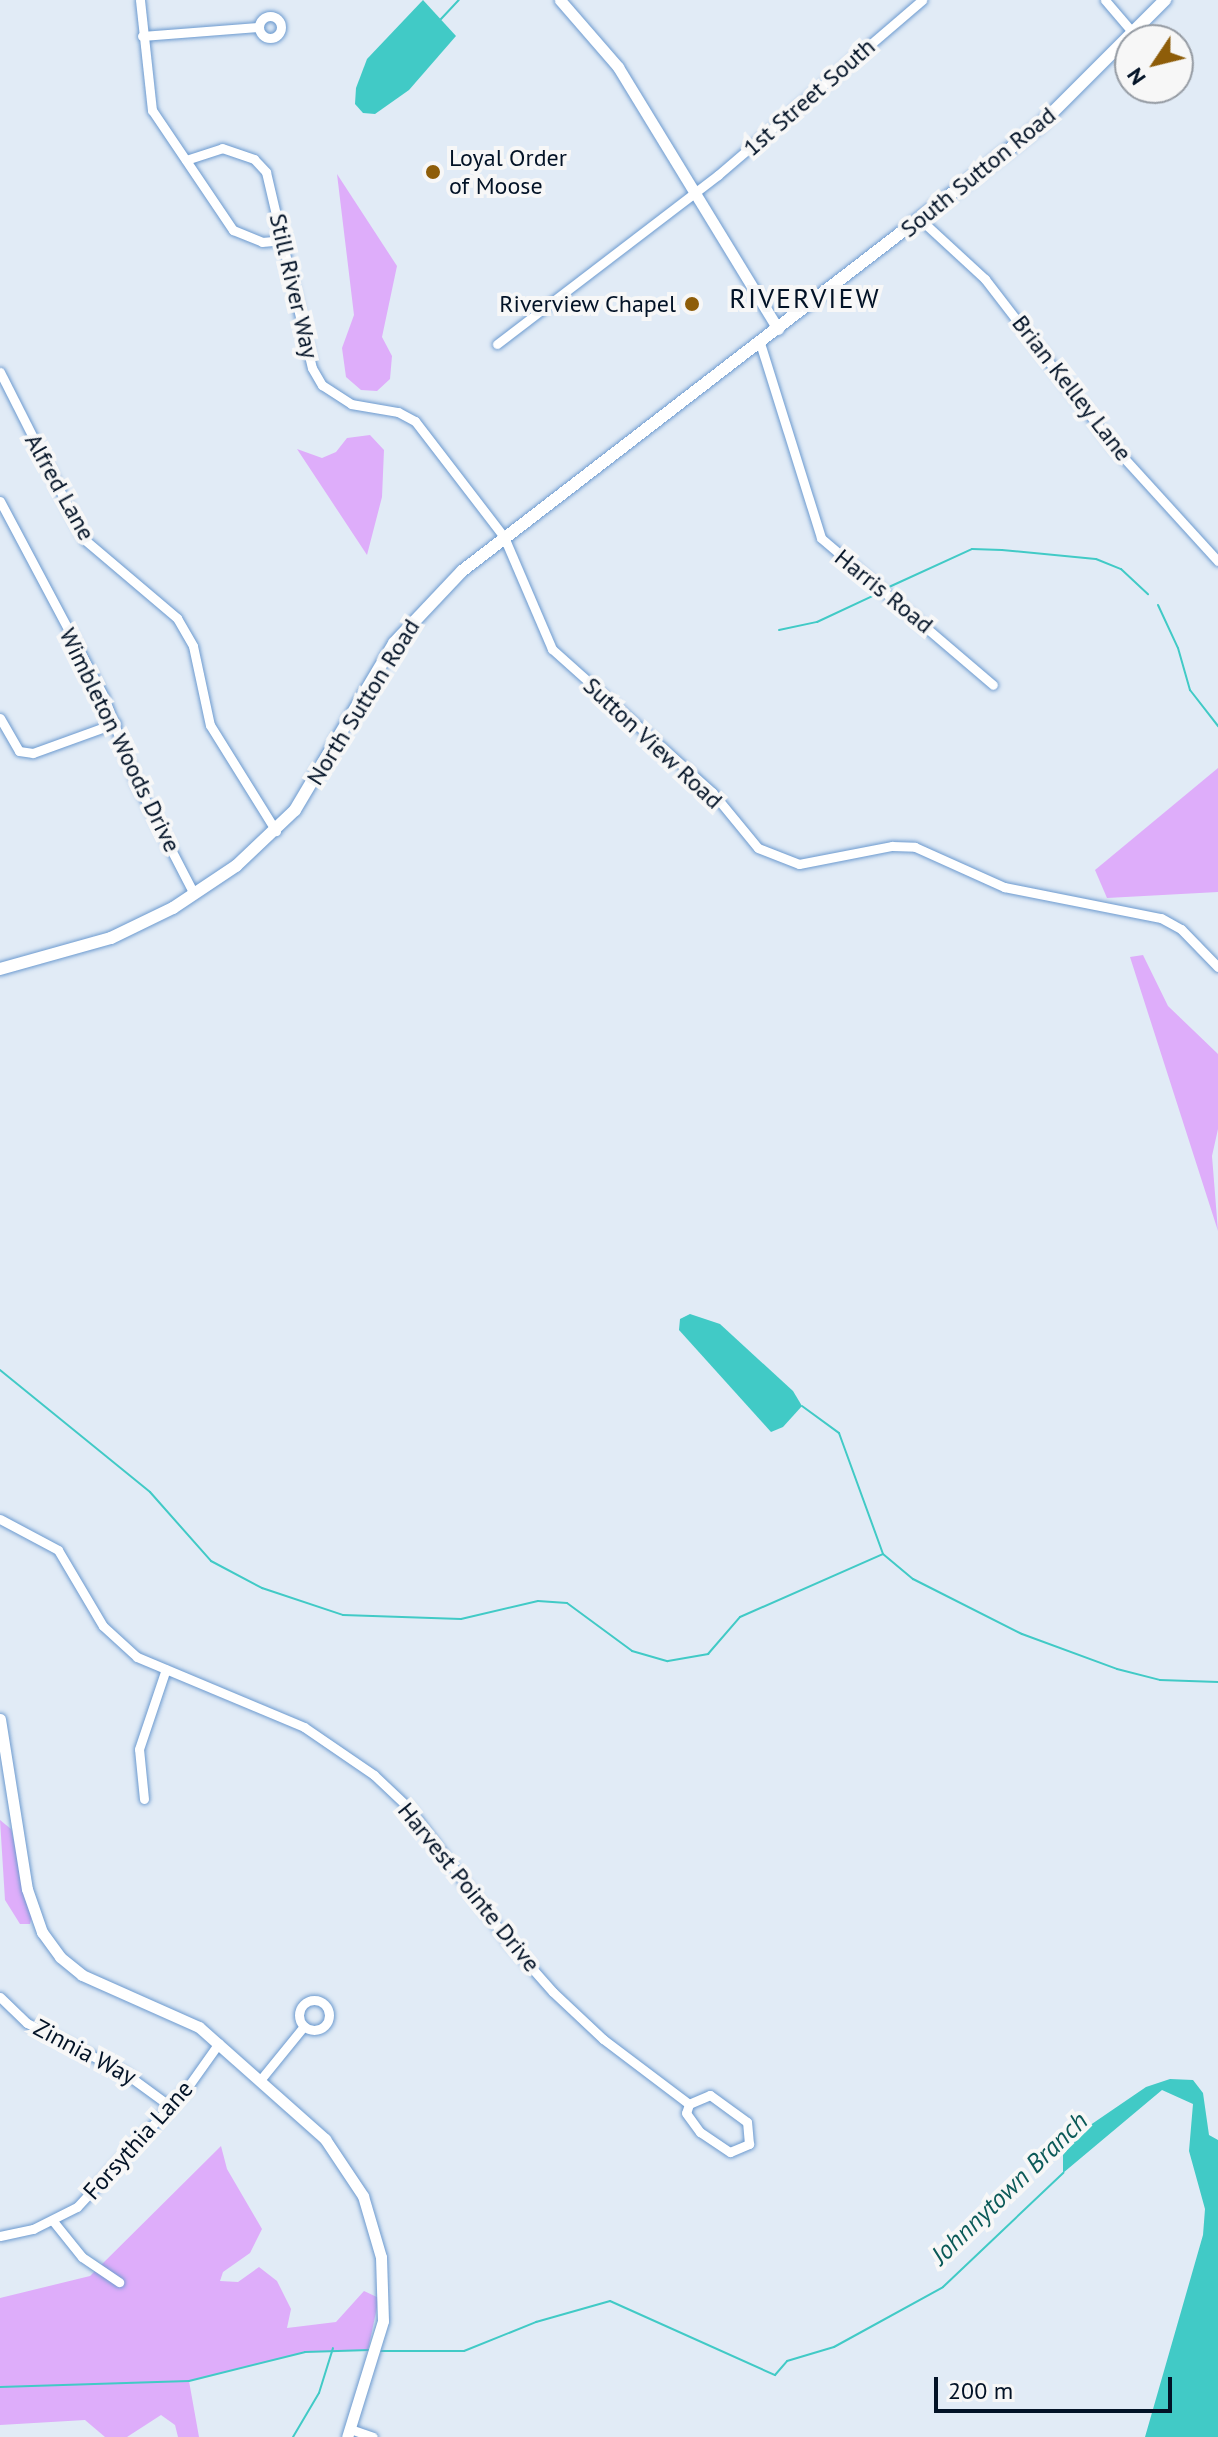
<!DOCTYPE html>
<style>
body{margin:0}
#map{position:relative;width:1218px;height:2437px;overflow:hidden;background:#e1ebf6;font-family:"PT Sans",sans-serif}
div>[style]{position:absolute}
.green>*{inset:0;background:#deadfa}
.water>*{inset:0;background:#41cac6}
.stream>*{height:2px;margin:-1px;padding:0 1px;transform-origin:1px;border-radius:1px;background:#41cac6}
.roads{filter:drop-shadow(0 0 2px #6c9acf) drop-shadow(0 0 2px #6c9acf)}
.minor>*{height:9px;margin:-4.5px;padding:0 4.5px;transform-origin:4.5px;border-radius:4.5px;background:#fff}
.minor>.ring{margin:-4.5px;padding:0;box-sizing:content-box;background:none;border:9px solid #fff;border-radius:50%}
.tertiary>*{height:11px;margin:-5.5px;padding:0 5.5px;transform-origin:5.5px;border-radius:5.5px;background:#fff}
.secondary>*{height:12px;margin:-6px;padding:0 6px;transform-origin:6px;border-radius:6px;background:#fff}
.dots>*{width:22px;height:22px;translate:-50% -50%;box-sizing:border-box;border:4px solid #f7f7f7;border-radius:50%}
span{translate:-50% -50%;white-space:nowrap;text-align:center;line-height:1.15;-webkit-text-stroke:8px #f7f7f7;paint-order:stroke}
.street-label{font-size:24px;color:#021226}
.poi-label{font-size:24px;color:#021226}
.left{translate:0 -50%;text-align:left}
.right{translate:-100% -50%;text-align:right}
.water-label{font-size:26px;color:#0b5a58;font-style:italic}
.quarter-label{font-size:28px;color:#021226;letter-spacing:2px}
.north{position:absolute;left:1114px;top:24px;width:80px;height:80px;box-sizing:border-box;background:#f7f7f7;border:2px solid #959ba3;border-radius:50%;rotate:235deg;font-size:22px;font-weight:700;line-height:32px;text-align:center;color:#021226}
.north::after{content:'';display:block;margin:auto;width:28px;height:36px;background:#8e5d09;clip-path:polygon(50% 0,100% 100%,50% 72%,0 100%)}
.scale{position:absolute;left:934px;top:2377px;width:238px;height:36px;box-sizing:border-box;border:4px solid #021226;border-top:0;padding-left:10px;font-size:24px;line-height:28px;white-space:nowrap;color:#021226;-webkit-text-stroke:6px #f7f7f7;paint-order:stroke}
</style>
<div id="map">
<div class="green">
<div style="clip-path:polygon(337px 174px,397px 266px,382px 337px,392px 356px,390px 379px,377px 391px,361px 390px,346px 377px,342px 348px,354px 315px)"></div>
<div style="clip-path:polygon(370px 435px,384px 450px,382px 497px,367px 555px,297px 449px,322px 458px,336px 452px,347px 438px)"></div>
<div style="clip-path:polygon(1218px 768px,1218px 892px,1107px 898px,1095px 870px)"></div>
<div style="clip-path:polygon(1143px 955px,1168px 1006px,1218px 1054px,1218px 1129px,1212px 1156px,1218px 1231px,1130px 957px)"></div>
<div style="clip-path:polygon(0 1820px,11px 1829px,32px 1916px,30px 1924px,20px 1924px,5px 1900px)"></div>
<div style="clip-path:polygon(221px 2146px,227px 2169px,262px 2229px,250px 2253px,223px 2272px,220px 2281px,238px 2282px,259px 2267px,277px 2281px,291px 2309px,287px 2328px,336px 2322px,364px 2291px,379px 2298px,368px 2350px,305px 2352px,189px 2381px,199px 2437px,178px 2437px,175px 2425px,161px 2415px,127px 2437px,105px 2437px,85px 2420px,0 2425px,0 2298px,90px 2276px)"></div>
</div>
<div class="water">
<div style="clip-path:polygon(423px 0,456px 36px,409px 90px,375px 114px,363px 113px,355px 104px,356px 88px,367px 59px)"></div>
<div style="clip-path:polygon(690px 1314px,720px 1324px,793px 1391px,802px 1406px,783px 1427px,771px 1432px,679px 1330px,680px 1319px)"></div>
<div style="clip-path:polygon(1170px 2079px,1193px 2080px,1203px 2093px,1209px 2135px,1218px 2140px,1218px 2437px,1145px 2437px,1203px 2235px,1205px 2209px,1189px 2151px,1193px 2104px,1162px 2090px,1063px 2173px,1063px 2155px,1083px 2130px,1146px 2087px)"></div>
</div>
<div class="stream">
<div style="left:441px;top:19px;width:26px;rotate:-47deg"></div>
<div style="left:889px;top:587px;width:91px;rotate:-24.6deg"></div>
<div style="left:972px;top:549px;width:30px;rotate:2deg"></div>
<div style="left:1002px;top:550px;width:94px;rotate:5.5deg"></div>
<div style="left:1096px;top:559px;width:27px;rotate:22deg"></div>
<div style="left:1121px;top:569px;width:37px;rotate:43deg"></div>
<div style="left:1158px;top:605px;width:47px;rotate:65.1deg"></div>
<div style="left:1178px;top:648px;width:44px;rotate:74.1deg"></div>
<div style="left:1190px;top:690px;width:46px;rotate:52.1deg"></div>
<div style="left:779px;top:630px;width:39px;rotate:-12deg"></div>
<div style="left:817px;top:622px;width:64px;rotate:-25deg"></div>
<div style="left:0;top:1370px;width:193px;rotate:39.1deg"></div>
<div style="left:150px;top:1492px;width:92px;rotate:48.5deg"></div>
<div style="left:211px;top:1561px;width:58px;rotate:27.9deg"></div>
<div style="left:262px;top:1588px;width:85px;rotate:18.4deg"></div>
<div style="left:343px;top:1615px;width:118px;rotate:1.9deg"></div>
<div style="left:461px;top:1619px;width:79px;rotate:-13.2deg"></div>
<div style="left:538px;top:1601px;width:29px;rotate:4deg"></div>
<div style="left:567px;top:1603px;width:81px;rotate:36.4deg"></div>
<div style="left:632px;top:1651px;width:37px;rotate:16deg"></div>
<div style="left:668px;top:1661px;width:41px;rotate:-9.9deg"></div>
<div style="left:708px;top:1654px;width:49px;rotate:-49.1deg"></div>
<div style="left:740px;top:1617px;width:156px;rotate:-23.8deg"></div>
<div style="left:802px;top:1406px;width:46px;rotate:36.1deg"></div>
<div style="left:839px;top:1433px;width:129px;rotate:70deg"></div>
<div style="left:883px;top:1554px;width:39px;rotate:40deg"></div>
<div style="left:913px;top:1579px;width:122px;rotate:26.8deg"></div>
<div style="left:1022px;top:1634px;width:101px;rotate:20.2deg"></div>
<div style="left:1117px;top:1669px;width:44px;rotate:14.3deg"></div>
<div style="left:1160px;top:1680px;width:58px;rotate:2deg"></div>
<div style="left:381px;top:2351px;width:83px"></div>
<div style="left:464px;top:2351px;width:78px;rotate:-21.9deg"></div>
<div style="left:536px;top:2322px;width:77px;rotate:-15.8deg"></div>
<div style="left:610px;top:2301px;width:181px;rotate:24.2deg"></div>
<div style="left:775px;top:2375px;width:18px;rotate:-49deg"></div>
<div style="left:787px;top:2361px;width:49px;rotate:-16.6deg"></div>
<div style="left:834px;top:2347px;width:124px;rotate:-28.8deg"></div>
<div style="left:943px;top:2287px;width:166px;rotate:-43.5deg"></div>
<div style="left:0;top:2387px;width:189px;rotate:-1.8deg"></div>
<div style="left:189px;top:2381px;width:120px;rotate:-14deg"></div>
<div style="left:305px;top:2352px;width:65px;rotate:-1.8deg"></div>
<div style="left:293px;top:2437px;width:51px;rotate:-59.4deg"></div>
<div style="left:319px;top:2393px;width:47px;rotate:-72.7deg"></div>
</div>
<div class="roads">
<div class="minor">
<div style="left:140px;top:0;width:111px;rotate:83.8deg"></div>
<div style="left:152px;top:110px;width:145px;rotate:56deg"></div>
<div style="left:233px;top:230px;width:31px;rotate:22deg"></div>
<div style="left:262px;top:242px;width:22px;rotate:-5deg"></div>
<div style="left:1105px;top:0;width:45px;rotate:49.5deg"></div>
<div class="ring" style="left:259px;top:16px;width:13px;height:13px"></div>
<div style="left:142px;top:36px;width:116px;rotate:-4.4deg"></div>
<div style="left:186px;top:160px;width:38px;rotate:-18deg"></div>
<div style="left:222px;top:148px;width:34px;rotate:19deg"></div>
<div style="left:254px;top:159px;width:18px;rotate:47deg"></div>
<div style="left:266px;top:172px;width:201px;rotate:76.8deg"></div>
<div style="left:312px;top:368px;width:20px;rotate:60deg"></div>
<div style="left:322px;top:385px;width:35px;rotate:33deg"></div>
<div style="left:351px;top:404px;width:48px;rotate:9.7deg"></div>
<div style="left:398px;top:412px;width:19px;rotate:28deg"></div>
<div style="left:415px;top:421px;width:146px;rotate:52.5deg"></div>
<div style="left:504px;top:537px;width:122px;rotate:66.8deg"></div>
<div style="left:552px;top:649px;width:215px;rotate:41.8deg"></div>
<div style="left:712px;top:792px;width:72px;rotate:50.6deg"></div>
<div style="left:758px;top:848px;width:44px;rotate:21.3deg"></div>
<div style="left:799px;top:864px;width:95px;rotate:-11deg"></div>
<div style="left:892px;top:846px;width:23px;rotate:2deg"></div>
<div style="left:915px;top:847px;width:98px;rotate:24.2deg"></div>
<div style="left:1004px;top:887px;width:160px;rotate:11.2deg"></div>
<div style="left:1161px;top:918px;width:23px;rotate:29deg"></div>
<div style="left:1181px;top:929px;width:53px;rotate:45.8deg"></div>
<div style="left:921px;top:220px;width:87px;rotate:42.7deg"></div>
<div style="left:985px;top:279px;width:213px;rotate:52.4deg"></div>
<div style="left:1115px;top:448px;width:153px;rotate:47.7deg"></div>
<div style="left:760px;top:343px;width:204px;rotate:72.6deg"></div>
<div style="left:821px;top:538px;width:226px;rotate:40.5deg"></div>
<div style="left:497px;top:344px;width:278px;rotate:-37.4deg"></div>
<div style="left:718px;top:175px;width:269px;rotate:-40.6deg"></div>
<div style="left:0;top:372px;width:188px;rotate:63.2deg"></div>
<div style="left:85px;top:540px;width:121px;rotate:40.3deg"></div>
<div style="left:177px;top:618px;width:32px;rotate:60deg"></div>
<div style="left:193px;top:646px;width:81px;rotate:77.9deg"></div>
<div style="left:210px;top:725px;width:125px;rotate:58.1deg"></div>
<div style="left:0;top:501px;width:222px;rotate:62deg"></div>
<div style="left:104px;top:697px;width:91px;rotate:69.4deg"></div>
<div style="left:136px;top:782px;width:126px;rotate:62.6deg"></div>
<div style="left:0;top:718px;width:38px;rotate:60deg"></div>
<div style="left:19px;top:751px;width:14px;rotate:8deg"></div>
<div style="left:33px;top:753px;width:88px;rotate:-19.9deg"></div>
<div style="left:0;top:1519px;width:66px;rotate:28.1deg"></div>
<div style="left:58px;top:1550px;width:88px;rotate:59.4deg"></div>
<div style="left:103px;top:1626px;width:46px;rotate:42.4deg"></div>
<div style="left:137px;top:1657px;width:181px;rotate:22.7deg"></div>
<div style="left:304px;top:1727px;width:85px;rotate:34.4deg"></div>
<div style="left:374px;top:1775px;width:48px;rotate:43.3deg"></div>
<div style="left:409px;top:1808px;width:164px;rotate:53.4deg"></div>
<div style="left:507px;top:1940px;width:69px;rotate:48.5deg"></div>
<div style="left:553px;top:1992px;width:69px;rotate:43.2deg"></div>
<div style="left:603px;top:2039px;width:108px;rotate:37.1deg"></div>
<div style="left:689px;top:2104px;width:9px;rotate:108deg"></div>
<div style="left:686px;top:2113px;width:24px;rotate:54deg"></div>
<div style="left:700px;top:2132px;width:36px;rotate:34deg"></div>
<div style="left:730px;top:2152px;width:21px;rotate:-23deg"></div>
<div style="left:749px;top:2144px;width:22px;rotate:-95deg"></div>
<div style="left:747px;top:2122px;width:46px;rotate:-143.9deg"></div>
<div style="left:710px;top:2095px;width:23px;rotate:157deg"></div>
<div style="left:144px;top:1799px;width:50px;rotate:-95.7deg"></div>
<div style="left:139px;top:1749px;width:84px;rotate:-71.4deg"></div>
<div style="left:0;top:1997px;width:37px;rotate:44deg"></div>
<div style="left:27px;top:2023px;width:106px;rotate:26.8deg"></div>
<div style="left:122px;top:2071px;width:59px;rotate:36.1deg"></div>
<div class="ring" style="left:299px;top:2000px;width:21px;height:21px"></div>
<div style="left:261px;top:2079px;width:68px;rotate:-50.9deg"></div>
<div style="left:53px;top:2221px;width:46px;rotate:51.1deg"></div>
<div style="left:82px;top:2257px;width:45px;rotate:34deg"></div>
<div style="left:0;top:2236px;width:34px;rotate:-12deg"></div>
<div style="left:33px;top:2229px;width:49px;rotate:-26.6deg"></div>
<div style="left:77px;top:2207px;width:162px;rotate:-47.3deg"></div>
<div style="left:187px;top:2088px;width:55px;rotate:-54.6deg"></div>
<div style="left:350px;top:2429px;width:24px;rotate:19deg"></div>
</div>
<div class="tertiary">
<div style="left:560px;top:0;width:89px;rotate:49.1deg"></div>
<div style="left:618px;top:67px;width:307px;rotate:58.6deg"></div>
<div style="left:0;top:1719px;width:172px;rotate:81deg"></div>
<div style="left:27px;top:1889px;width:46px;rotate:70.8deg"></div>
<div style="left:42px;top:1932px;width:31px;rotate:54deg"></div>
<div style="left:60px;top:1957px;width:28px;rotate:39deg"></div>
<div style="left:82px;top:1975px;width:128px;rotate:24deg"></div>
<div style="left:199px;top:2027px;width:169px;rotate:41.6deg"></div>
<div style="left:325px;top:2139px;width:69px;rotate:56.3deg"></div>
<div style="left:363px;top:2196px;width:64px;rotate:73.6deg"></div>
<div style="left:381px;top:2257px;width:64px;rotate:88.2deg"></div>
<div style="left:383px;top:2321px;width:121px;rotate:107.2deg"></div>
</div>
<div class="secondary">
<div style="left:0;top:969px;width:115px;rotate:-15.6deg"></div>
<div style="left:111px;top:938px;width:69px;rotate:-25.8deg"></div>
<div style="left:173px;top:908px;width:76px;rotate:-33.7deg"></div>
<div style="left:236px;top:866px;width:81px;rotate:-43.5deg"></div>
<div style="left:295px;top:810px;width:194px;rotate:-59.3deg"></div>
<div style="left:394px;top:643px;width:99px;rotate:-46.6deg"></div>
<div style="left:462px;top:571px;width:727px;rotate:-37.63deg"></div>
<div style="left:1038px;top:127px;width:180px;rotate:-45deg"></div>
</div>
</div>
<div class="dots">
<div style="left:433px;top:172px;background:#8e5d09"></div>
<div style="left:692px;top:304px;background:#8e5d09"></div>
</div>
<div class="street-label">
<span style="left:809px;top:97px;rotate:-41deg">1st Street South</span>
<span style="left:978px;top:172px;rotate:-39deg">South Sutton Road</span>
<span style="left:294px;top:286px;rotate:77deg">Still River Way</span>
<span style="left:1072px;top:388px;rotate:52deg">Brian Kelley Lane</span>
<span style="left:60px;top:487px;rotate:61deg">Alfred Lane</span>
<span style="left:884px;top:591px;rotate:39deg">Harris Road</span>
<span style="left:363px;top:702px;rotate:-58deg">North Sutton Road</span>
<span style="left:120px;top:740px;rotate:64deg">Wimbleton Woods Drive</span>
<span style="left:653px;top:743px;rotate:43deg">Sutton View Road</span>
<span style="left:469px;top:1887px;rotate:51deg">Harvest Pointe Drive</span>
<span style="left:85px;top:2052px;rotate:28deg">Zinnia Way</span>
<span style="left:138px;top:2140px;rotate:-48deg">Forsythia Lane</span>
</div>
<div class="poi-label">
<span class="left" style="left:449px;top:172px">Loyal Order<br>of Moose</span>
<span class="right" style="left:676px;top:304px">Riverview Chapel</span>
</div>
<div class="water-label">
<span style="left:1009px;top:2188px;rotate:-44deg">Johnnytown Branch</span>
</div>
<div class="quarter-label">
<span style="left:805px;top:298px">RIVERVIEW</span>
</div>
<div class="north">N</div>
<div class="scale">200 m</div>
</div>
